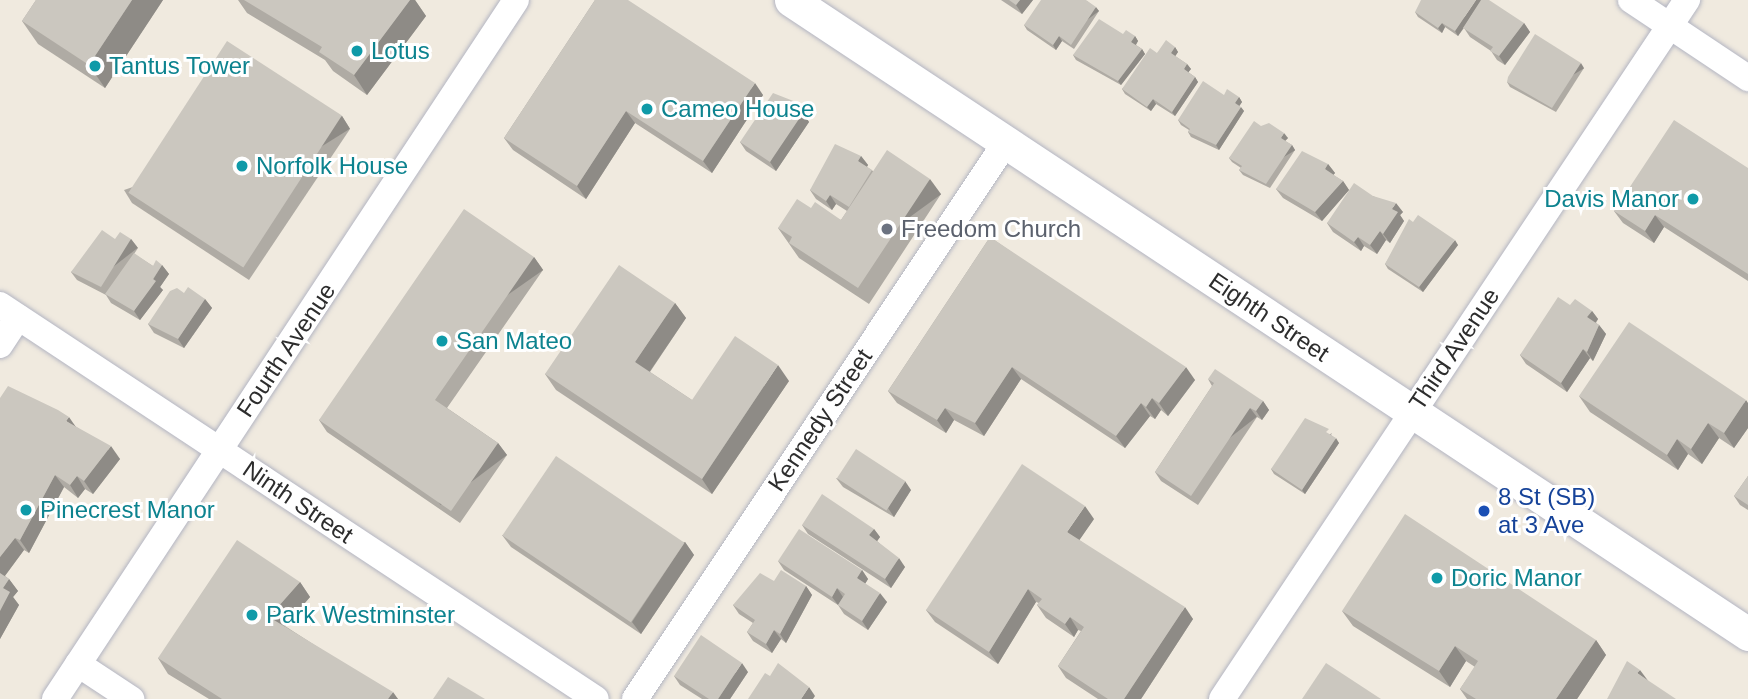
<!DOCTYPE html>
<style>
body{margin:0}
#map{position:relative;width:1748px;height:699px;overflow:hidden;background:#f0eadf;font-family:Helvetica,sans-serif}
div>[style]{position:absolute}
.roads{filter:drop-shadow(0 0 2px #b3b5c2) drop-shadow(0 0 2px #b3b5c2)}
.minor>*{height:26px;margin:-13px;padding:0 13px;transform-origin:13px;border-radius:13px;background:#fff}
.tertiary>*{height:33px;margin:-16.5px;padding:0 16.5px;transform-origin:16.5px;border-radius:16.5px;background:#fff}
.wall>*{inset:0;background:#afaba4}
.shaded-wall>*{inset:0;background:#8e8b86;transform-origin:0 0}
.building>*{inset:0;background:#cbc7bf;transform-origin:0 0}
.dots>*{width:19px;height:19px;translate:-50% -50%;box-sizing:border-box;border:4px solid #fff;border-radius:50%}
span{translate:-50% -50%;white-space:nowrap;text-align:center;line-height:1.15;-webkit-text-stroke:6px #fff;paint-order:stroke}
.culture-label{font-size:24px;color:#0d838f}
.left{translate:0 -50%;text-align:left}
.right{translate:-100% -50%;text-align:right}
.worship-label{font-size:24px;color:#5b616d}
.street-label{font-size:24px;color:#2d2d2d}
.transit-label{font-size:24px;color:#164399}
</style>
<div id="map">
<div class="roads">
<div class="minor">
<div style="left:1631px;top:0;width:141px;rotate:33.7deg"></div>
<div style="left:0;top:305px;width:714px;rotate:33.47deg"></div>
<div style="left:0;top:345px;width:33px;rotate:-57deg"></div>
<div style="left:78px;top:664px;width:64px;rotate:33.4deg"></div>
<div style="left:55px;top:699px;width:837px;rotate:-56.59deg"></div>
<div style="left:635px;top:699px;width:669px;rotate:-56.33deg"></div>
<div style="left:1222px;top:699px;width:840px;rotate:-56.37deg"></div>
</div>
<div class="tertiary">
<div style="left:791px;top:0;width:1148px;rotate:33.52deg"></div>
</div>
</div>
<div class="wall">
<div style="clip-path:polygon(36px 0,163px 0,105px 88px,38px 44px,22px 21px)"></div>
<div style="clip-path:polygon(238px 0,415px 0,426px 16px,367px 95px,333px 71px,325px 60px,247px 13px)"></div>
<div style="clip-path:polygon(595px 0,763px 95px,712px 173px,635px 123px,586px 199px,513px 150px,504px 138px)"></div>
<div style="clip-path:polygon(1001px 0,1033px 0,1022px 14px)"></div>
<div style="clip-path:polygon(1087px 1px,1099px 11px,1074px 49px,1062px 41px,1056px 50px,1027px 30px,1024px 25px)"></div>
<div style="clip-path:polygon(1415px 12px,1524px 23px,1530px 32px,1505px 65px,1497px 60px,1491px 51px,1470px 37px,1464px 28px,1458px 36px,1445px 27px,1442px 33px,1418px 17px)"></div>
<div style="clip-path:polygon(1123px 34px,1135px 36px,1138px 41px,1136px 45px,1142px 49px,1145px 54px,1121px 85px,1076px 60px,1073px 55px)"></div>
<div style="clip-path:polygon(1175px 47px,1178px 52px,1175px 56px,1187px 64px,1191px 69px,1188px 72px,1195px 77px,1198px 82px,1175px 116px,1156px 104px,1151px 111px,1125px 94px,1122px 89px,1157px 53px)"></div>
<div style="clip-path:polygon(1584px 68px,1556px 112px,1510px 87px,1507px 82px)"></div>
<div style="clip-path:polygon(1239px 97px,1242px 102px,1239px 106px,1244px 111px,1219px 150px,1191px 137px,1188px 132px,1189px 130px,1181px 125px,1178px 120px)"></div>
<div style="clip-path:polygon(807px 113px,805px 116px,809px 122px,776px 171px,746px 151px,740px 142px)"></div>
<div style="clip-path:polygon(342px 116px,350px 129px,249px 280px,132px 203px,124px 190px)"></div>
<div style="clip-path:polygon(1261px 126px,1288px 138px,1285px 141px,1292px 145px,1295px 150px,1270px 188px,1243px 175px,1239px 170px,1241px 168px,1232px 162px,1229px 158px)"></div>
<div style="clip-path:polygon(861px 156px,868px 165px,867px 167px,873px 171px,941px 194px,869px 304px,799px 258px,778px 228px,811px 208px,841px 220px,847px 211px,836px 204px,832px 210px,816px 199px,810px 190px)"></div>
<div style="clip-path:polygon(1328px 164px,1335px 173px,1333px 175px,1343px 181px,1349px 190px,1322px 221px,1283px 198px,1276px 189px)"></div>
<div style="clip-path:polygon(1748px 168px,1748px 281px,1664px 227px,1654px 243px,1623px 223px,1614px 211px)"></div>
<div style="clip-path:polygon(1373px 196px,1403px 212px,1400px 215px,1404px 221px,1390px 243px,1386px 240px,1377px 254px,1364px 246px,1361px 251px,1333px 232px,1327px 223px)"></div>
<div style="clip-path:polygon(1413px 222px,1458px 245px,1423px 292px,1388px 269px,1385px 264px)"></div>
<div style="clip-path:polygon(990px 237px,1195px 380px,1168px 416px,1161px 410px,1155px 419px,1150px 416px,1125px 448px,1021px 379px,984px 436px,954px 420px,946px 433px,897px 403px,888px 391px)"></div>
<div style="clip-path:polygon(115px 239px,131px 239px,138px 248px,134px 254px,153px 266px,162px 265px,169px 274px,160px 287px,163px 290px,140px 320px,111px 303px,106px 295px,77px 280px,71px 272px)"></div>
<div style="clip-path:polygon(534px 257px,543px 270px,447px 408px,498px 443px,507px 455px,460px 523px,327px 432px,319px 420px)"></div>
<div style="clip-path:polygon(184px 293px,205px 299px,212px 308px,184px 348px,154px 333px,148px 324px)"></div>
<div style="clip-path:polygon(675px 303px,686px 318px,650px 372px,692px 400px,789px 381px,712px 494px,556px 390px,545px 374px)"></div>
<div style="clip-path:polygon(1570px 305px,1592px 311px,1598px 319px,1596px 323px,1599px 325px,1606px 334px,1593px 361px,1590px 358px,1567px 392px,1526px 364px,1520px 355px)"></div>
<div style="clip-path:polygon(1208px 379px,1263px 401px,1269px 410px,1262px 420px,1257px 417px,1198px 505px,1161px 481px,1155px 472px,1212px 386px)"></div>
<div style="clip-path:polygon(1579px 396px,1748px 403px,1748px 428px,1734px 448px,1719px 438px,1702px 464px,1688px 454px,1678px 470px,1590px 412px)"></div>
<div style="clip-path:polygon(0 398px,75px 426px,120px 459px,93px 494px,85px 489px,78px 498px,64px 487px,29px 553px,24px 550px,5px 576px,9px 579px,18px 591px,13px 597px,19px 605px,0 639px)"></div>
<div style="clip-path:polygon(1332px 433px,1331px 435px,1339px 443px,1305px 494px,1274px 474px,1271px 469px)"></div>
<div style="clip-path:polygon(1748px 476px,1748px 510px,1740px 505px,1734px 496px)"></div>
<div style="clip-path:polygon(836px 478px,911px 490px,894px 517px,843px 487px)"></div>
<div style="clip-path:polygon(1094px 519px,1079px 540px,1193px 619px,1141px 699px,1098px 699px,1066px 678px,1058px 666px,1081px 631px,1078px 630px,1074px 637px,1046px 618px,1037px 605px,1039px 603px,1036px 602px,998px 664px,935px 622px,926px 610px)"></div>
<div style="clip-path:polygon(802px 525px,874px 529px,880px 537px,877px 541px,905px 567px,891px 588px,808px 534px)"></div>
<div style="clip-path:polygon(502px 535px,685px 542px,694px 555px,641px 634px,511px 547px)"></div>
<div style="clip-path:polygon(778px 561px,862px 570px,868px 579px,865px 584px,887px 602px,868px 630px,844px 614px,838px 605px,784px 570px)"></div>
<div style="clip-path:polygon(774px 581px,806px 586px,812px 595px,786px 643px,781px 639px,772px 653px,753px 641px,747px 632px,753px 623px,739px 614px,733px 605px)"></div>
<div style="clip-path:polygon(300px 582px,310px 597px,285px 626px,398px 699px,209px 699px,168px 674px,158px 658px)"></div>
<div style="clip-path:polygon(1342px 611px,1596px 640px,1606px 655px,1577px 699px,1467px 699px,1460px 689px,1475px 667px,1466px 661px,1450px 687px,1353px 626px)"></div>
<div style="clip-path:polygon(748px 672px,730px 699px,702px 699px,680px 685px,674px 676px)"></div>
</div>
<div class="shaded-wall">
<div style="clip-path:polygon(132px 0,163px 0,105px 88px,89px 65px)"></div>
<div style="clip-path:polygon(410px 0,415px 0,426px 16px,367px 95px,354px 75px)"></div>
<div style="clip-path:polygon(1020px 0,1033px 0,1022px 14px,1016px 5px)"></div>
<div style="clip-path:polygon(1476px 0,1482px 0,1458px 36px,1455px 31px)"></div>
<div style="left:1096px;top:7px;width:5px;height:45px;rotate:53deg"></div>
<div style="clip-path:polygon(1442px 23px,1445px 27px,1442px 33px,1438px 28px)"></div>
<div style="clip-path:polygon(1524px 23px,1530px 32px,1505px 65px,1499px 56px)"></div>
<div style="clip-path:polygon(1059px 36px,1062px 41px,1056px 50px,1053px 45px)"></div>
<div style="clip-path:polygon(1135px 36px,1138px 41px,1135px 46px,1131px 42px)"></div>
<div style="clip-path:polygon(1175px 47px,1178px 52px,1174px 58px,1171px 53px)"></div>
<div style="clip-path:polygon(1142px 49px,1145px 54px,1121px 85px,1118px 81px)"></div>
<div style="left:1581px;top:63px;width:6px;height:54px;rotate:59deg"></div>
<div style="clip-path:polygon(1187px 64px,1191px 69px,1187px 74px,1184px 69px)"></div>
<div style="clip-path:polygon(1195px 77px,1198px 82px,1175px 116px,1172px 112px)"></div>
<div style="clip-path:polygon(755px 83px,763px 95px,712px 173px,703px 161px)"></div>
<div style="clip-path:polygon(1239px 97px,1242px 102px,1238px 108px,1235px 103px)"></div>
<div style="clip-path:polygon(1153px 99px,1156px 104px,1151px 111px,1147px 107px)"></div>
<div style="clip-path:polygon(801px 104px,807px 113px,805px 116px,809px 122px,776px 171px,770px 162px)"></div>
<div style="clip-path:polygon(1241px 107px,1244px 111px,1219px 150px,1216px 145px)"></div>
<div style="clip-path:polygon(626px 111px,635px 123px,586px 199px,577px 186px)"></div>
<div style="left:342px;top:116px;width:15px;height:182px;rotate:58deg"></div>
<div style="clip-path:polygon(1284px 133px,1288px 138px,1284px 142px,1281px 138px)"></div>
<div style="left:1292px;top:145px;width:6px;height:47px;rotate:59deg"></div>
<div style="clip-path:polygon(861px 156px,868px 165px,865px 170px,858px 161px)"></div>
<div style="clip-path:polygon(1328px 164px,1335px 173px,1331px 178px,1325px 169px)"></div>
<div style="left:930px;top:179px;width:19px;height:131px;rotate:54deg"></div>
<div style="clip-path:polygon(1343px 181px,1349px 190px,1322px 221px,1315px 212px)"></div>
<div style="clip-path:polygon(830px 195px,836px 204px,832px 210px,826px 201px)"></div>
<div style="clip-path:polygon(1396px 203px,1403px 212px,1400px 215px,1404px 221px,1390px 243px,1383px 234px,1392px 209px)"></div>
<div style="clip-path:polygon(1655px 215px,1664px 227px,1654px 243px,1645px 231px)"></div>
<div style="clip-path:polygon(1380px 231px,1386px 240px,1377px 254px,1370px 245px)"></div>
<div style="clip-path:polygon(1358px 237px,1364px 246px,1361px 251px,1354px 242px)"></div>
<div style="left:131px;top:239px;width:11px;height:57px;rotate:52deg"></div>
<div style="clip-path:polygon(1455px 240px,1458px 245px,1423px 292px,1419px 287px)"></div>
<div style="left:534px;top:257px;width:16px;height:174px;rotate:55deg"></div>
<div style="clip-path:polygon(162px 265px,169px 274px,160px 287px,163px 290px,140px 320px,134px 311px)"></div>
<div style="clip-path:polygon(205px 299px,212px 308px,184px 348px,178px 339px)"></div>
<div style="clip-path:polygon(675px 303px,686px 318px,646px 377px,635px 362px)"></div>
<div style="clip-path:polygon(1592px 311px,1598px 319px,1593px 326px,1587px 317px)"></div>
<div style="clip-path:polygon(1599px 325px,1606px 334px,1593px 361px,1587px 352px)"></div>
<div style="clip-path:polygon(1583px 349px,1590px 358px,1567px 392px,1561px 383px)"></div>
<div style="clip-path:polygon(778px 365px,789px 381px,712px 494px,702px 479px)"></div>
<div style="clip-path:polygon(1012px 367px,1021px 379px,984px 436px,975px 423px)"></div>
<div style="clip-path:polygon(1186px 367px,1195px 380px,1168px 416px,1159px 403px)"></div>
<div style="clip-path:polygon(1152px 398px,1161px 410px,1155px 419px,1146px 407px)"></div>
<div style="clip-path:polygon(1746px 400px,1748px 403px,1748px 428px,1734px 448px,1724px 433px)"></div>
<div style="clip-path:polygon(1263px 401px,1269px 410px,1262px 420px,1256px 411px)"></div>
<div style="clip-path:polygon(1141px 403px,1150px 416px,1125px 448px,1116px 436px)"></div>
<div style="clip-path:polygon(945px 408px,954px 420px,946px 433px,937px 420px)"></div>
<div style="left:1250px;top:408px;width:11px;height:106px;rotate:52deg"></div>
<div style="clip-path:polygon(69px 417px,78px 430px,66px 421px)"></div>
<div style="clip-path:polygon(1708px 423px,1719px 438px,1702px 464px,1691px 449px)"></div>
<div style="clip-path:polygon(1336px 438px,1339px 443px,1305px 494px,1302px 490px)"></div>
<div style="clip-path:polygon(1677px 439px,1688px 454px,1678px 470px,1667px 455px)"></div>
<div style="left:498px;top:443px;width:15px;height:83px;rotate:53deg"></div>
<div style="clip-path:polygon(111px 446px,120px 459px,93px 494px,84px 481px)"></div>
<div style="clip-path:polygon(55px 475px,64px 487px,29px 553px,20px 540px)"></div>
<div style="clip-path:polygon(77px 476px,85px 489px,78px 498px,70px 485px)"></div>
<div style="clip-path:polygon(905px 481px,911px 490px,894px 517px,888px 508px)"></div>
<div style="clip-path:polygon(1085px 506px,1094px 519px,1076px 545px,1067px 532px)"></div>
<div style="clip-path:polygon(874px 529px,880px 537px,875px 544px,869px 535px)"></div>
<div style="clip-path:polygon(15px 538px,24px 550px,1px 581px,0 579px,0 557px)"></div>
<div style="clip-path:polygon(685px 542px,694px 555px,641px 634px,632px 622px)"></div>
<div style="clip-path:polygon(899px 558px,905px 567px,891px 588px,885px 579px)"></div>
<div style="clip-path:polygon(862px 570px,868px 579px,863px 587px,857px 578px)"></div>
<div style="clip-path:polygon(9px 579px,18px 591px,13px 597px,19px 605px,0 639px,0 611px,3px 588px)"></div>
<div style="clip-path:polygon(300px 582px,310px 597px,280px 632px,269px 617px)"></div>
<div style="clip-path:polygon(806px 586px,812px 595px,786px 643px,780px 634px)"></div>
<div style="clip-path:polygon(837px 588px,843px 597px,838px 605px,832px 597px)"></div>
<div style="clip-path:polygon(1028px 589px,1036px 602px,998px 664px,989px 652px)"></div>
<div style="clip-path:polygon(880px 593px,887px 602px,868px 630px,862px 621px)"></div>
<div style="clip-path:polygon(1185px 607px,1193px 619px,1141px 699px,1124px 699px)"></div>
<div style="clip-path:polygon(1070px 617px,1078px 630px,1074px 637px,1065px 624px)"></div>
<div style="clip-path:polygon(774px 630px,781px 639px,772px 653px,766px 644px)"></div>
<div style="clip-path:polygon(1596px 640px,1606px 655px,1577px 699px,1556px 699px)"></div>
<div style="clip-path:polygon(1455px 646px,1466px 661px,1450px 687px,1439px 671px)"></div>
<div style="clip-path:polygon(742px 663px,748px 672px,730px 699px,718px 699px)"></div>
<div style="clip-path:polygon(1640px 670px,1649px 682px,1637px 673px)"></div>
<div style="clip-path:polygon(809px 687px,815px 696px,813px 699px,801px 699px)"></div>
<div style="clip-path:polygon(393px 692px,398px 699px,388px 699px)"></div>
</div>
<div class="building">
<div style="clip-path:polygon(36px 0,132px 0,89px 65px,22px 21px)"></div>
<div style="clip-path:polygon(244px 0,410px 0,354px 75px,319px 52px,322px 47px)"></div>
<div style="clip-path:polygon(595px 0,628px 0,755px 83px,703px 161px,626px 111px,577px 186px,504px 138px)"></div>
<div style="clip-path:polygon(1009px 0,1020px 0,1016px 5px)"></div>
<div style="clip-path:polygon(1041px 0,1086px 0,1096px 7px,1071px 45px,1059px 36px,1053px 45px,1024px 25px)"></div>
<div style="clip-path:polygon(1421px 0,1476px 0,1455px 31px,1442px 23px,1438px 28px,1415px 12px)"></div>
<div style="clip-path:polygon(1481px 0,1489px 0,1524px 23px,1499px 56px,1490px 51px,1493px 47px,1463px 28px)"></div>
<div style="clip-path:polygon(1099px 19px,1123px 34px,1126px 30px,1135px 36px,1131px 42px,1142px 49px,1118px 81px,1073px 55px)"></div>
<div style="clip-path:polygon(1535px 34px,1581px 63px,1552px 108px,1507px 82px,1508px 77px)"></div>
<div style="clip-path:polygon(1166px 40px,1175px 47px,1171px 53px,1187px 64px,1184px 69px,1195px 77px,1172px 112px,1153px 99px,1147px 107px,1122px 89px,1150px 48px,1157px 53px)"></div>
<div style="left:227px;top:41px;width:137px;height:181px;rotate:33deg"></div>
<div style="clip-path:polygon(1203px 81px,1224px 95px,1227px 89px,1239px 97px,1235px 103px,1241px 107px,1216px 145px,1188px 132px,1190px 129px,1178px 120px)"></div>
<div style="clip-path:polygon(773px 93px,801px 104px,797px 109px,803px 113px,770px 162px,740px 142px)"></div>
<div style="clip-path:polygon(1674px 120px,1748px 168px,1748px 274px,1655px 215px,1645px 231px,1614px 211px)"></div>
<div style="clip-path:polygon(1254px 121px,1261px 126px,1269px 123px,1284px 133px,1281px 138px,1292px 145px,1266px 184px,1239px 170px,1242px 166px,1229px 158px)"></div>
<div style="clip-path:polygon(835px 144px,861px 156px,858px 161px,872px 170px,849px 207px,830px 195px,826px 201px,810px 190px)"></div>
<div style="clip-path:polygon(887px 150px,930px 179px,858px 288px,789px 243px,792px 237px,778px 228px,797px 199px,811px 208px,815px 202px,841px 220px)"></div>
<div style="clip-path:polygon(1302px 151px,1328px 164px,1325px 169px,1343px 181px,1315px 212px,1276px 189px)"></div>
<div style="clip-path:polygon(1354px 183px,1373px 196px,1396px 203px,1392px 209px,1398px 212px,1383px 234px,1380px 231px,1370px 245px,1358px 237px,1354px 242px,1327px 223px)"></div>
<div style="clip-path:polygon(464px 209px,534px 257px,435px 400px,498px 443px,451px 511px,319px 420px)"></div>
<div style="clip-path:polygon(1418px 215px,1455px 240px,1419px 287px,1385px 264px,1409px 219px,1413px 222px)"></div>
<div style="clip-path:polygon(102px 230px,115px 239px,120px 232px,131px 239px,101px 287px,71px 272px)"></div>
<div style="clip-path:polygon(990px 237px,1186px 367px,1159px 403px,1152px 398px,1146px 407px,1141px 403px,1116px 436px,1012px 367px,975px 423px,945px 408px,937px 420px,888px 391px)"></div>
<div style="clip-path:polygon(134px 253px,153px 266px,156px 260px,162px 265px,153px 279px,156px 281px,134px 311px,105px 294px)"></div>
<div style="clip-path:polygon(619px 265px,675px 303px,635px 362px,692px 400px,735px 336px,778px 365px,702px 479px,545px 374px)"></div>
<div style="clip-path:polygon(188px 287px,205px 299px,178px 339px,148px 324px,170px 291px,177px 288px,184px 293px)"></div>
<div style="clip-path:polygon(1558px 297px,1570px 305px,1575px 299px,1592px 311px,1587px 317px,1599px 325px,1587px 352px,1583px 349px,1561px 383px,1520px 355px)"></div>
<div style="clip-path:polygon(1629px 322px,1746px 400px,1724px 433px,1708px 423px,1691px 449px,1677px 439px,1667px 455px,1579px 396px)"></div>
<div style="clip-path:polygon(1215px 369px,1263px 401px,1256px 411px,1250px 408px,1191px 496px,1155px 472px,1214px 383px,1208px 379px)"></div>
<div style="clip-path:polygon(8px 386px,58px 410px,69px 417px,66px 421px,111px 446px,84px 481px,77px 476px,70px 485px,55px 475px,20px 540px,15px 538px,0 557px,0 398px)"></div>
<div style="clip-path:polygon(1305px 418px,1329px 429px,1326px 432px,1336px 438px,1302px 490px,1271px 469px)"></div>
<div style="left:856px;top:449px;width:59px;height:35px;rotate:33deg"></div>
<div style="left:556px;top:456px;width:155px;height:96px;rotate:34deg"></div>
<div style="clip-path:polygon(1022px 464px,1085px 506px,1067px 532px,1185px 607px,1124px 699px,1108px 699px,1058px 666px,1084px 627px,1070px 617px,1065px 624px,1037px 605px,1042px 599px,1028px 589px,989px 652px,926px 610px)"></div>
<div style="clip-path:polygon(1748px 476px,1748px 505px,1734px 496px)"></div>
<div style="clip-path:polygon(822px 494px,874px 529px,869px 535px,899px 558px,885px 579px,802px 525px)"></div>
<div style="clip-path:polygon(1405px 514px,1596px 640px,1556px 699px,1476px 699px,1460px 689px,1478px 661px,1455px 646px,1439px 671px,1342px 611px)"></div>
<div style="clip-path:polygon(799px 529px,862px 570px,857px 578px,880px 593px,862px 621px,838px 605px,845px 594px,837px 588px,832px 597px,778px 561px)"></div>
<div style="clip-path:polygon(237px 540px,300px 582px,269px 617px,393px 692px,388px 699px,222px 699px,158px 658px)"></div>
<div style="clip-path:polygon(781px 570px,806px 586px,780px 634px,774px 630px,766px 644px,747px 632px,755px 620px,733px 605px,760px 573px,774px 581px)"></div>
<div style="clip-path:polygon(0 573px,9px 579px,3px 588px,10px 592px,0 611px)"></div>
<div style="clip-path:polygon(701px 635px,742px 663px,718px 699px,709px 699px,674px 676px)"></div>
<div style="clip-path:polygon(1627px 661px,1640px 670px,1637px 673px,1676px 699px,1607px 699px)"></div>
<div style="clip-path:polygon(778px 663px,809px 687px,801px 699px,748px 699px,765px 673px,770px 676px)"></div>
<div style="clip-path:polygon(1326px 663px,1381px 699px,1302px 699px)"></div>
<div style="clip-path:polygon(448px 677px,485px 699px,433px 699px)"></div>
</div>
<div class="dots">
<div style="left:357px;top:51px;background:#0f9aa8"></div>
<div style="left:95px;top:66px;background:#0f9aa8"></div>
<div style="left:647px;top:109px;background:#0f9aa8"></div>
<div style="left:242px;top:166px;background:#0f9aa8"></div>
<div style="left:1693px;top:199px;background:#0f9aa8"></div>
<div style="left:887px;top:229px;background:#6b7280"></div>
<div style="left:442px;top:341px;background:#0f9aa8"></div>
<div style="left:26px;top:510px;background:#0f9aa8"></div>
<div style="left:1484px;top:511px;background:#1a4fb4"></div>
<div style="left:1437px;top:578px;background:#0f9aa8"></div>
<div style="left:252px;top:615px;background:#0f9aa8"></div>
</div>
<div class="culture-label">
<span class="left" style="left:371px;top:51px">Lotus</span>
<span class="left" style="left:109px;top:66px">Tantus Tower</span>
<span class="left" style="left:661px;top:109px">Cameo House</span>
<span class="left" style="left:256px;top:166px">Norfolk House</span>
<span class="right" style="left:1679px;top:199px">Davis Manor</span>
<span class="left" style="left:456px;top:341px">San Mateo</span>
<span class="left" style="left:40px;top:510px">Pinecrest Manor</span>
<span class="left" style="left:1451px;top:578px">Doric Manor</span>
<span class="left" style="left:266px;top:615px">Park Westminster</span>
</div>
<div class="worship-label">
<span class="left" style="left:901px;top:229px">Freedom Church</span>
</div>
<div class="street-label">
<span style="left:1269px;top:317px;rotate:34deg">Eighth Street</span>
<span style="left:1454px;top:349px;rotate:-56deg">Third Avenue</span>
<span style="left:286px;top:350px;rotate:-56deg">Fourth Avenue</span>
<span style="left:820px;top:420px;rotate:-56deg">Kennedy Street</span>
<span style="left:298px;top:502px;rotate:34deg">Ninth Street</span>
</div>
<div class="transit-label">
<span class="left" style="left:1498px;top:511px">8 St (SB)<br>at 3 Ave</span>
</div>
</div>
